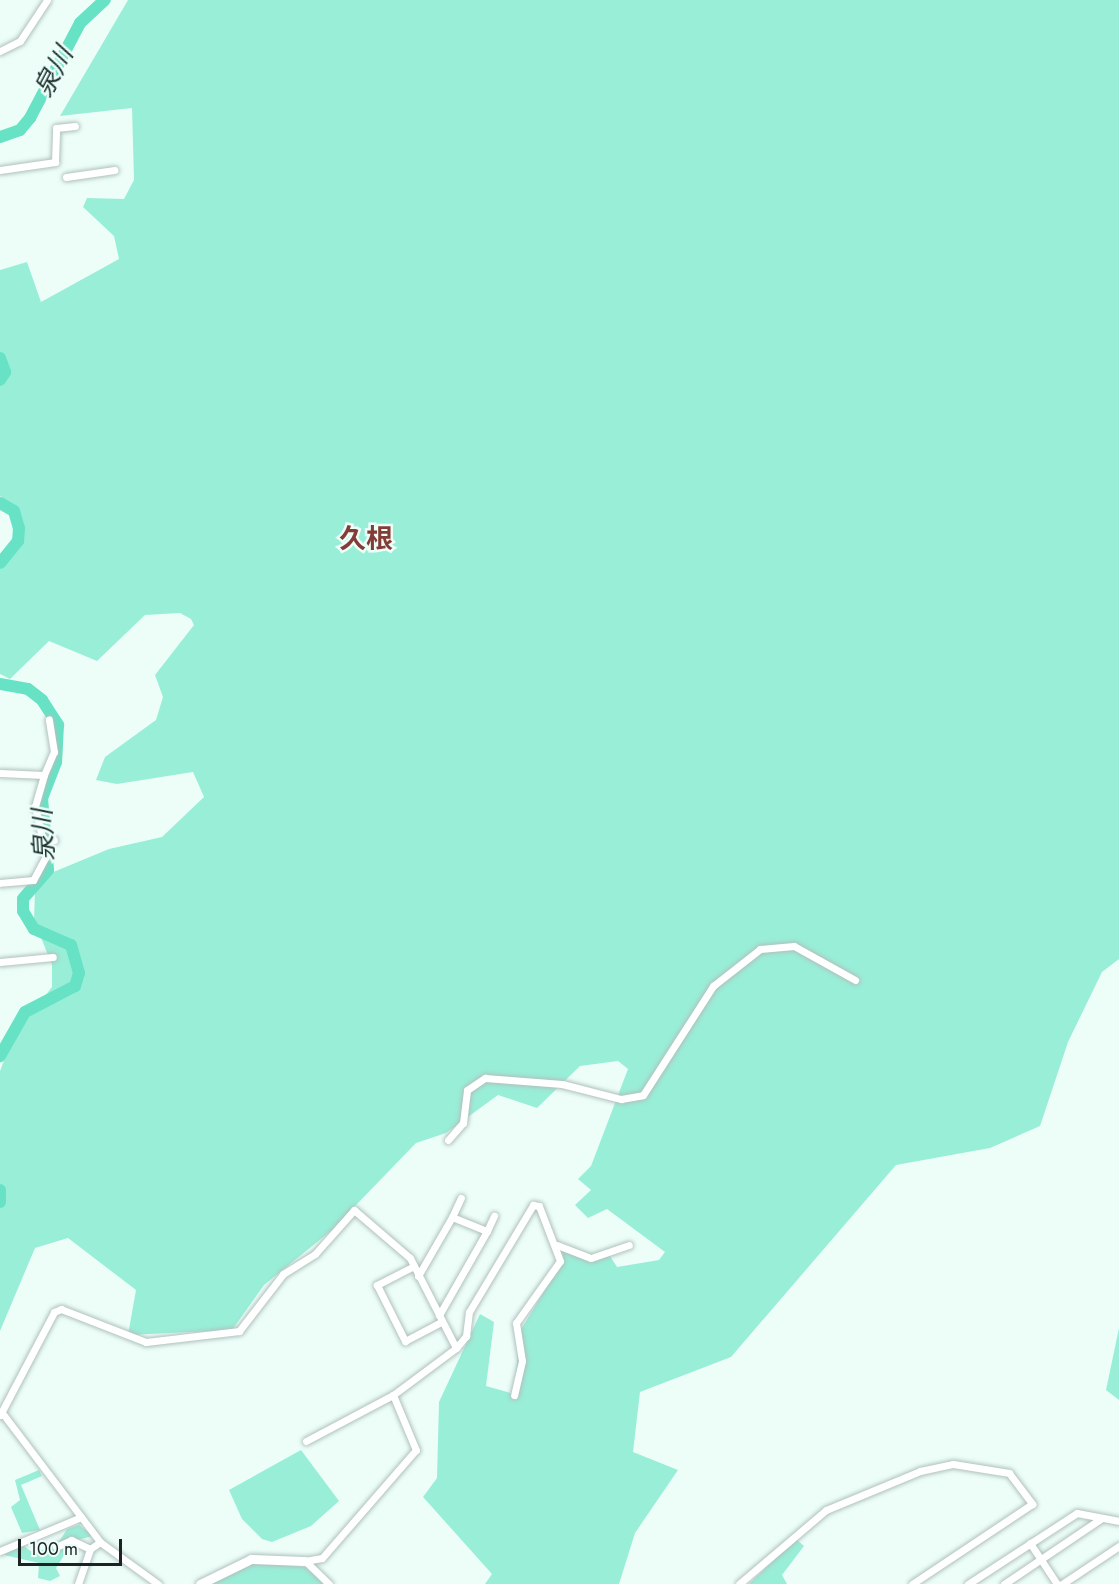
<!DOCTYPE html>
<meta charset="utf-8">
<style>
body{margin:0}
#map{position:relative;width:1119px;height:1584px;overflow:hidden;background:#edfef9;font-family:Jost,"Noto Sans JP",sans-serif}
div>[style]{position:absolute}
.green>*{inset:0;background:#99eed8}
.river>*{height:12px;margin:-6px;padding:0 6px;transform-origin:6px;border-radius:6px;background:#67e2c5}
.roads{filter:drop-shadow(0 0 2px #b0c1bc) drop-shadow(0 0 2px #b0c1bc)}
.minor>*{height:7px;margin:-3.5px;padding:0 3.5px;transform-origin:3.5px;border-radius:3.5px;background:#fff}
.tertiary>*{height:9px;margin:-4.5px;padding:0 4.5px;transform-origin:4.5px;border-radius:4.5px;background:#fff}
span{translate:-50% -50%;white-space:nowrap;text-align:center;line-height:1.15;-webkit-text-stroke:5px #edfef9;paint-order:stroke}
.water-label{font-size:26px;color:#1c312c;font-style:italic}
.quarter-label{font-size:27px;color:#843c37;font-weight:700}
.scale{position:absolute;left:18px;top:1539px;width:104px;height:27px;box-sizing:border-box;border:3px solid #1d2322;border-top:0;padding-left:8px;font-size:18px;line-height:21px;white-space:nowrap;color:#1d2322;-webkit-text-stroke:4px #edfef9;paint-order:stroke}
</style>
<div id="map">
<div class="green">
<div style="clip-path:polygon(128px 0,1119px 0,1119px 959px,1102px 972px,1068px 1042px,1040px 1126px,990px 1148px,896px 1165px,731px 1357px,640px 1392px,633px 1452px,678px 1470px,635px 1533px,619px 1584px,485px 1584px,492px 1574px,423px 1497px,437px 1478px,439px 1402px,480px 1314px,494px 1322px,486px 1386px,514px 1394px,520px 1331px,562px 1262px,563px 1251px,588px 1260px,608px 1253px,617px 1267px,659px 1260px,665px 1252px,607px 1209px,588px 1218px,575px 1205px,591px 1190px,578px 1179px,591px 1166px,628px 1069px,618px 1061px,580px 1066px,537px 1108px,498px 1095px,446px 1133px,416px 1143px,332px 1230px,264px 1285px,232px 1330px,128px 1335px,136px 1290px,68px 1238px,35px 1248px,0 1331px,0 1071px,12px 1039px,52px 987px,52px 965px,34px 920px,35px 891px,51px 873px,109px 849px,162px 837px,204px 797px,193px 772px,117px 784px,96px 780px,105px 757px,156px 720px,163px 697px,155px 675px,194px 625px,191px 619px,180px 613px,145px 615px,97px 661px,49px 641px,10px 679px,0 674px,0 565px,22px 541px,20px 513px,0 496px,0 381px,7px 374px,0 356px,0 270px,27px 262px,41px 302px,119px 259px,114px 236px,83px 207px,87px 198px,124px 199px,134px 180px,132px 108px,60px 116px)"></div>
<div style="clip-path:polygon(1119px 1328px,1119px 1400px,1106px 1390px)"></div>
<div style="clip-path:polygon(301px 1450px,339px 1501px,311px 1526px,272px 1542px,262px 1539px,242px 1519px,229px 1490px)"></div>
<div style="clip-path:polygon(39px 1470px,42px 1476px,21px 1485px,40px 1530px,22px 1533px,11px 1507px,20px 1500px,15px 1480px)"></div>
<div style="clip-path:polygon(79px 1525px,93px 1536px,73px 1541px,56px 1568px,60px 1576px,50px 1581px,38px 1578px,39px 1563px,4px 1555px,21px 1544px,32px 1552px,56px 1547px,67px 1529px)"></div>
<div style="clip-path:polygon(796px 1539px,804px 1546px,782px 1575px,787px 1584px,749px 1584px)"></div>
<div style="clip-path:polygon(251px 1561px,305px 1567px,324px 1584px,211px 1584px)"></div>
</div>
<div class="river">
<div style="left:0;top:137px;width:21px;rotate:-19deg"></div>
<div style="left:20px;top:130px;width:16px;rotate:-50deg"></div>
<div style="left:30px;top:118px;width:107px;rotate:-62.2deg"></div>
<div style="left:80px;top:23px;width:34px;rotate:-43deg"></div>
<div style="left:0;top:358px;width:15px;rotate:70deg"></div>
<div style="left:5px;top:372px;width:9px;rotate:122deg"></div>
<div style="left:0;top:503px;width:16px;rotate:30deg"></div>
<div style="left:14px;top:511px;width:18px;rotate:74deg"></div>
<div style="left:19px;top:528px;width:13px;rotate:94deg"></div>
<div style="left:18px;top:541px;width:28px;rotate:129deg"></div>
<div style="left:0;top:684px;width:28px;rotate:10deg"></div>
<div style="left:28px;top:689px;width:18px;rotate:38deg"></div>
<div style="left:42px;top:700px;width:30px;rotate:57deg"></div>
<div style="left:58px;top:725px;width:37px;rotate:93deg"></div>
<div style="left:56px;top:762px;width:39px;rotate:111deg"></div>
<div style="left:42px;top:798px;width:72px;rotate:85.2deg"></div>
<div style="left:48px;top:870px;width:38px;rotate:131deg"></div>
<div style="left:23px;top:899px;width:12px;rotate:90deg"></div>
<div style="left:23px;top:911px;width:21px;rotate:59deg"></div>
<div style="left:34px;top:929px;width:40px;rotate:23.4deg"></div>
<div style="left:71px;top:945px;width:29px;rotate:74deg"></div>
<div style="left:79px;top:973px;width:14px;rotate:107deg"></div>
<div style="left:75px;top:986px;width:56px;rotate:152.5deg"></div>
<div style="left:25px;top:1012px;width:51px;rotate:119.6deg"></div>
<div style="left:0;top:1190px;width:12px;rotate:90deg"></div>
</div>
<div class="roads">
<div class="minor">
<div style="left:0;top:51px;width:22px;rotate:-27deg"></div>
<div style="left:20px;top:41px;width:49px;rotate:-56.6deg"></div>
<div style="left:0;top:170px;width:56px;rotate:-8.3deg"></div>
<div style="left:55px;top:162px;width:34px;rotate:-88deg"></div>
<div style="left:56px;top:128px;width:19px;rotate:-6deg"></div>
<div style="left:66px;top:177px;width:49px;rotate:-8.3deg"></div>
<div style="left:0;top:773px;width:44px;rotate:2.6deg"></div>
<div style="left:44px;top:775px;width:32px;rotate:106deg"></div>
<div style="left:35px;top:806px;width:51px;rotate:77.6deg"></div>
<div style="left:46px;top:856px;width:27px;rotate:118deg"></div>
<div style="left:33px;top:880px;width:33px;rotate:175deg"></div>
<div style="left:44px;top:775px;width:25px;rotate:-67deg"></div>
<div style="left:54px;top:752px;width:33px;rotate:-99deg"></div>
<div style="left:45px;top:841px;width:9px;rotate:-6deg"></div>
<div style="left:0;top:962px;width:53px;rotate:-5.4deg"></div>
<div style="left:448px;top:1140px;width:23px;rotate:-49deg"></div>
<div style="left:463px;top:1123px;width:33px;rotate:-83deg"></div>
<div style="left:467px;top:1090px;width:22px;rotate:-34deg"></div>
<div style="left:485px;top:1078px;width:77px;rotate:4.5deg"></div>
<div style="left:562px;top:1084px;width:61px;rotate:14.3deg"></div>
<div style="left:621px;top:1099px;width:22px;rotate:-10deg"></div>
<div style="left:643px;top:1095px;width:130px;rotate:-57.3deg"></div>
<div style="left:713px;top:986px;width:60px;rotate:-38.2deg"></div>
<div style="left:760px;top:949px;width:34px;rotate:-5deg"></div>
<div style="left:794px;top:946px;width:70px;rotate:29.1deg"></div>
<div style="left:452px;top:1217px;width:21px;rotate:-65deg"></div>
<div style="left:487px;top:1231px;width:17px;rotate:-65deg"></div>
<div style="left:557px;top:1245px;width:36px;rotate:21deg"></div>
<div style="left:591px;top:1258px;width:40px;rotate:-18.9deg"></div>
<div style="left:414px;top:1266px;width:42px;rotate:152.8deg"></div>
<div style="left:377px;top:1285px;width:63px;rotate:63.4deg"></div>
<div style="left:405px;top:1341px;width:41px;rotate:-27.8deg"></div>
<div style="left:418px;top:1276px;width:68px;rotate:-60deg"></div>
<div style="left:452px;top:1217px;width:38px;rotate:22deg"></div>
<div style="left:487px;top:1231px;width:97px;rotate:119.7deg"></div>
<div style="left:3px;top:1414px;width:161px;rotate:52.8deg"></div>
<div style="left:100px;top:1542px;width:72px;rotate:35.9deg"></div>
<div style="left:0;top:1415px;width:116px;rotate:-62.3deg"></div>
<div style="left:54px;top:1312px;width:8px;rotate:-23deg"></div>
<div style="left:61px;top:1309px;width:91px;rotate:21.2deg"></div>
<div style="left:146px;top:1342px;width:94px;rotate:-6.7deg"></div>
<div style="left:239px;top:1331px;width:72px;rotate:-52.3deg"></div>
<div style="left:283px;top:1274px;width:38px;rotate:-32deg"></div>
<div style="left:315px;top:1254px;width:59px;rotate:-48.4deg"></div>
<div style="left:354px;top:1210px;width:74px;rotate:40.6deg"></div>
<div style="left:410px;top:1258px;width:101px;rotate:62.9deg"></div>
<div style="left:306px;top:1441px;width:98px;rotate:-27.9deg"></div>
<div style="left:393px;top:1395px;width:79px;rotate:-36.7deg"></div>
<div style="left:456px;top:1348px;width:16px;rotate:-50deg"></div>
<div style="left:466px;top:1336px;width:24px;rotate:-83deg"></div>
<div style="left:469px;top:1312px;width:125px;rotate:-59.1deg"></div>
<div style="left:533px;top:1205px;width:6px;rotate:9deg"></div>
<div style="left:539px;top:1206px;width:59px;rotate:69.1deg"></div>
<div style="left:560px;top:1261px;width:76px;rotate:125.4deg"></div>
<div style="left:516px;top:1323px;width:38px;rotate:81deg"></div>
<div style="left:522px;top:1361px;width:35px;rotate:103deg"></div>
<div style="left:1030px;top:1543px;width:49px;rotate:56.6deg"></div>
<div style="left:56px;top:1547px;width:17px;rotate:-25deg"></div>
<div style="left:71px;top:1540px;width:21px;rotate:25deg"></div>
<div style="left:0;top:1551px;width:88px;rotate:-22.8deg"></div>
<div style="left:78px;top:1584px;width:37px;rotate:-71deg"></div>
<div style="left:90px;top:1549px;width:12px;rotate:-35deg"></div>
<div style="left:329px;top:1584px;width:33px;rotate:-136deg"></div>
<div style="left:305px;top:1561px;width:17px;rotate:-10deg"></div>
<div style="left:322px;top:1558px;width:143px;rotate:-49deg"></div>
<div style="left:416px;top:1450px;width:60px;rotate:-112.7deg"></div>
<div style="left:739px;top:1584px;width:114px;rotate:-40.4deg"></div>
<div style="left:826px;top:1510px;width:102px;rotate:-22.5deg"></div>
<div style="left:920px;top:1471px;width:34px;rotate:-12deg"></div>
<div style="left:953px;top:1464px;width:57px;rotate:9.1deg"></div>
<div style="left:1009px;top:1473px;width:39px;rotate:53deg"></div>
<div style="left:1032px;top:1504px;width:144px;rotate:146.3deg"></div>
<div style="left:968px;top:1584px;width:130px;rotate:-33.1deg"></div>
<div style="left:1077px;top:1513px;width:43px;rotate:10.8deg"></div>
<div style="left:1004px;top:1584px;width:118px;rotate:-34deg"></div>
<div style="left:1062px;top:1584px;width:69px;rotate:-33.7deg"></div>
</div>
<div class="tertiary">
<div style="left:200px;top:1584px;width:57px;rotate:-26.1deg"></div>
<div style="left:251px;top:1559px;width:54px;rotate:2.1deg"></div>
</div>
</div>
<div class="water-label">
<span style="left:54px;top:72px;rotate:-62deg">泉川</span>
<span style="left:44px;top:835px;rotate:-93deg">泉川</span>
</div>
<div class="quarter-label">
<span style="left:366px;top:539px">久根</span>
</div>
<div class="scale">100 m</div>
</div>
